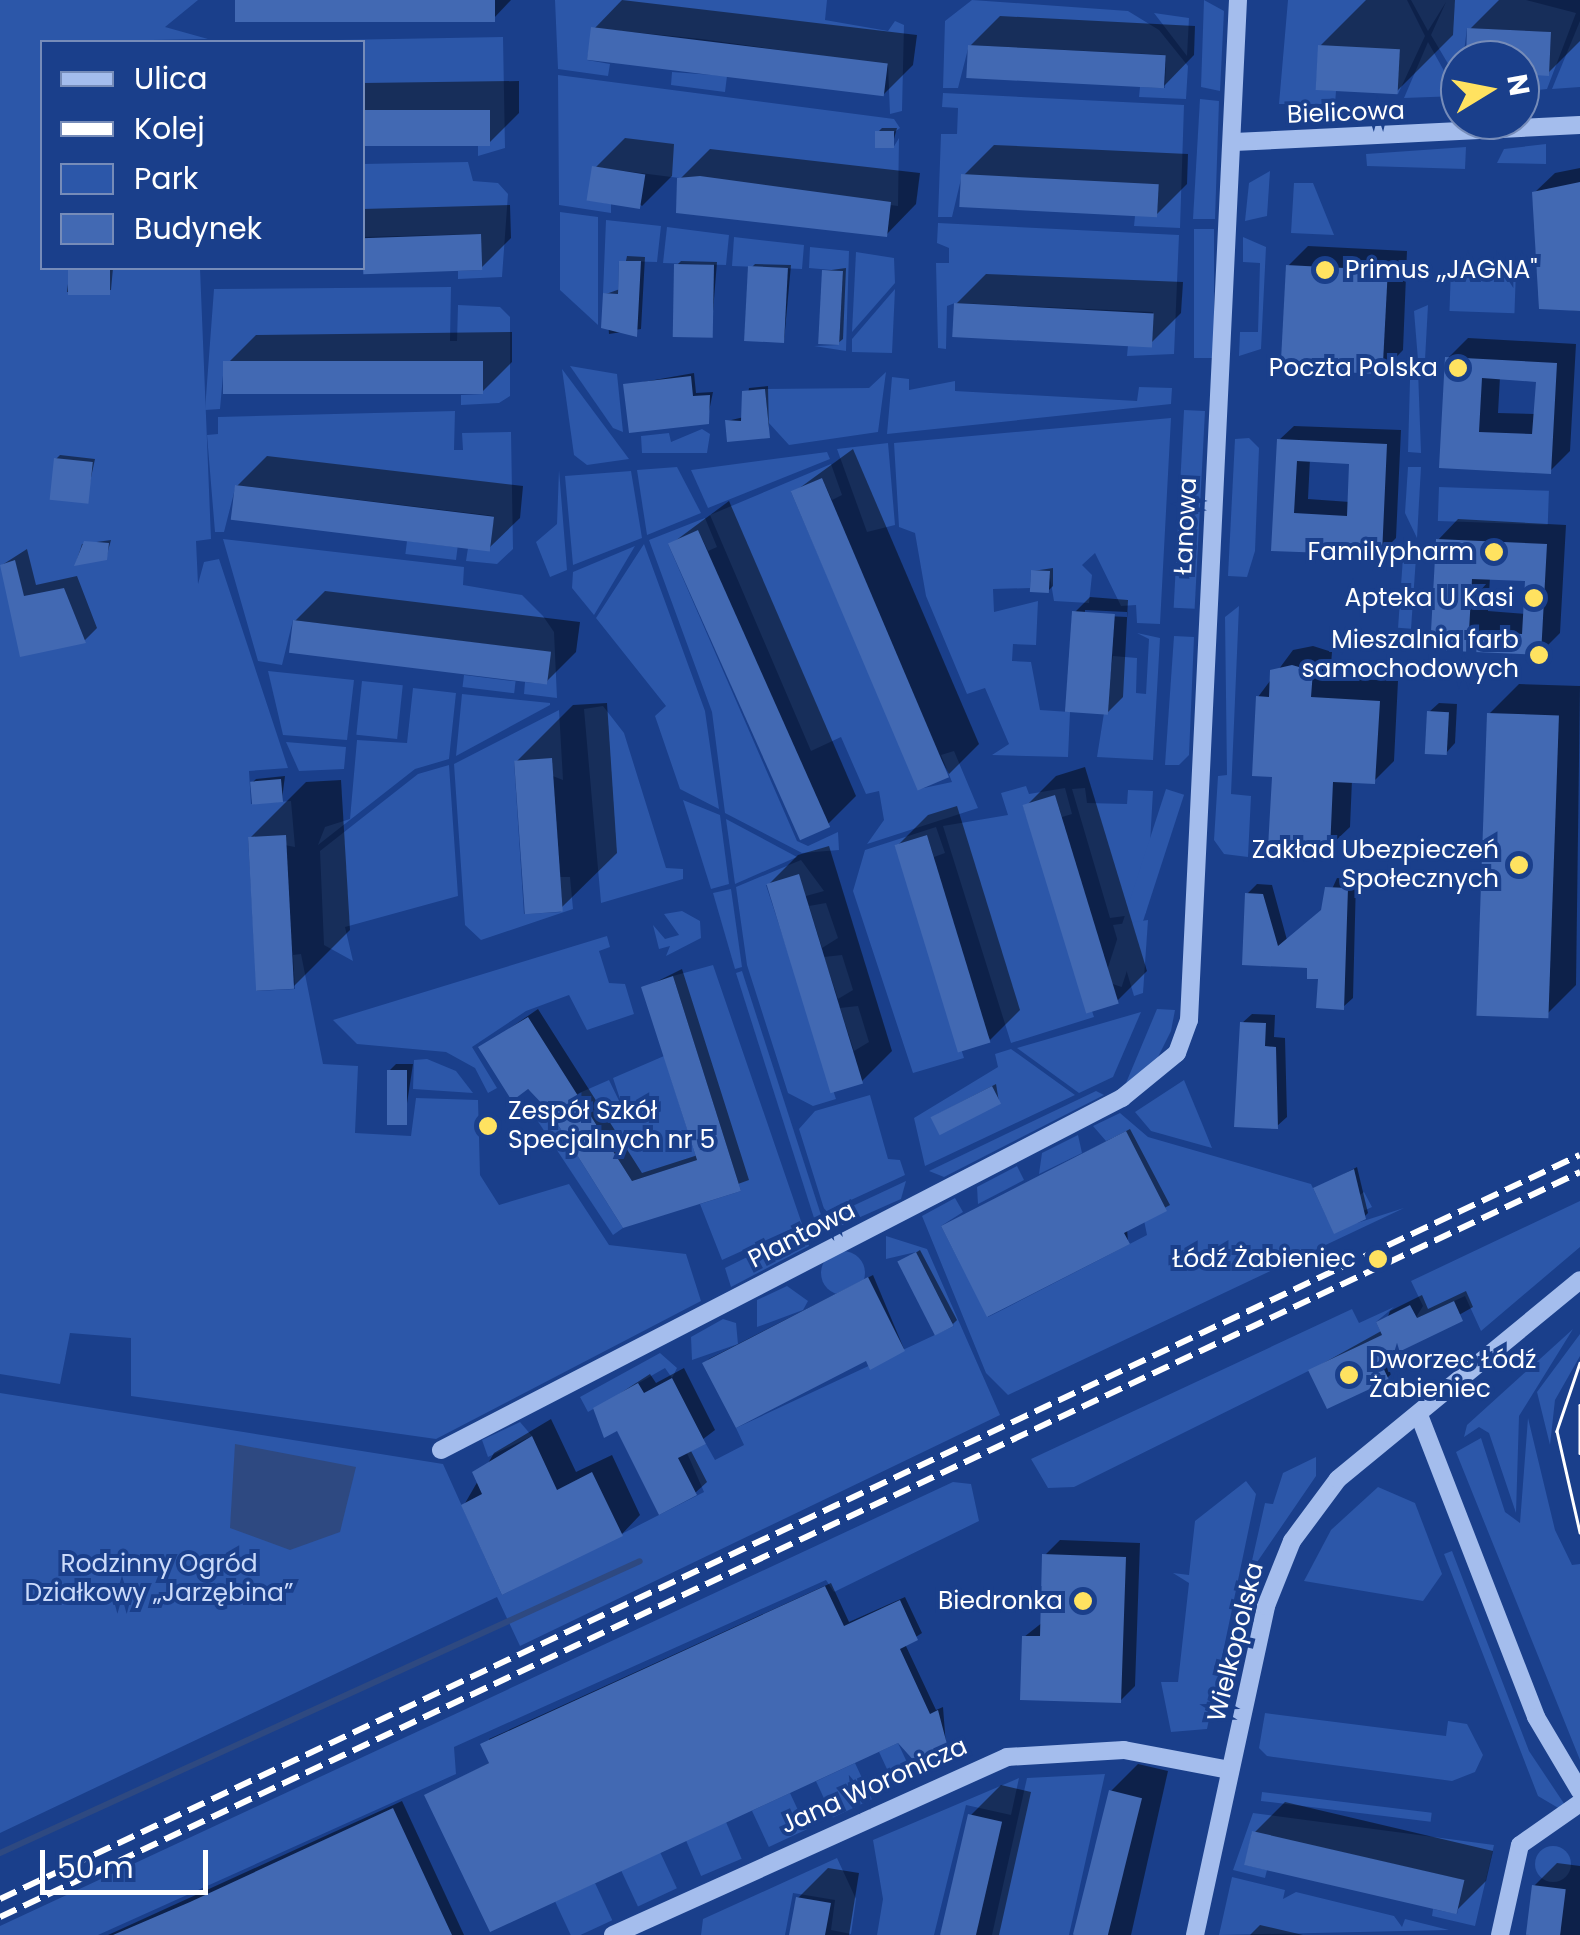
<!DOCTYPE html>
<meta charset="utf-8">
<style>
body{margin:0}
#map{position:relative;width:1580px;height:1935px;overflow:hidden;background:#1a3f8b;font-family:Poppins,sans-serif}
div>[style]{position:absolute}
.green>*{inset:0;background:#2c57a9;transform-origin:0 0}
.round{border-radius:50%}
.water>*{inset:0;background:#2e4981}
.shadow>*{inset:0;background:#0007}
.stream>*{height:6px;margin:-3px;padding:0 3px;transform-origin:3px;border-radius:3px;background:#2e4981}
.building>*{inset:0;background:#4269b3;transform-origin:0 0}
.minor>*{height:18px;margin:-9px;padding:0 9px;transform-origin:9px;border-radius:9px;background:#a4bded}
.tram>*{height:2.5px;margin:-1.25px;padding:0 1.25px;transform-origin:1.25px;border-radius:1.25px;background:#fff}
.rail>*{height:6px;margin-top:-3px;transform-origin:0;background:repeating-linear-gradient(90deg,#fff 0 18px,transparent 0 26px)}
.dots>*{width:28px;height:28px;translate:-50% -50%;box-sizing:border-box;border:5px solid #1a3f8b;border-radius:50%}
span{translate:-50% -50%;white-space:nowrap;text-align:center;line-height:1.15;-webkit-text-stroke:8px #1a3f8b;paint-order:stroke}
.street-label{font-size:25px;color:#fff}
.poi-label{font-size:25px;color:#fff}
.left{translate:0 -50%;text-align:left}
.right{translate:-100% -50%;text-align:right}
.park-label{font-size:25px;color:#cadafa}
.legend{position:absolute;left:40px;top:40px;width:325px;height:230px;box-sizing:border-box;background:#1a3f8b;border:2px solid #768cb9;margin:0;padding:12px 18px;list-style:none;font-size:30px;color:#fff}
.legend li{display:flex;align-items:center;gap:20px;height:50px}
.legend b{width:50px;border:2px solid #768cb9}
.north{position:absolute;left:1440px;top:40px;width:100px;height:100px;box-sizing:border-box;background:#1a3f8b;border:2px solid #768cb9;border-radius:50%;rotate:80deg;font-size:28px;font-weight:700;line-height:40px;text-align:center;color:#fff}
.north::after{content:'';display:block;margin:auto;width:35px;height:45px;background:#ffe260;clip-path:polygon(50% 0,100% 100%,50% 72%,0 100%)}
.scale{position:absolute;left:40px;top:1850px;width:168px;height:45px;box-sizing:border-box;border:5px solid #fff;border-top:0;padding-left:12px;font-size:30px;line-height:35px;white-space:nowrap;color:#fff;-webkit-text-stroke:8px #1a3f8b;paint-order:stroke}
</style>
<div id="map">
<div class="green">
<div style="clip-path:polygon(0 0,198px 0,165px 27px,208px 39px,42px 42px,42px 268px,200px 268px,211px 539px,196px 541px,198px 584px,204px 562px,219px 559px,288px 768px,249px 771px,251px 804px,291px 801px,295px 847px,248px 838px,257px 991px,295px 989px,293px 955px,301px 954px,323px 1064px,358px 1066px,355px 1133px,411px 1136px,416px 1098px,478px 1100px,480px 1175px,499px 1205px,569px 1184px,609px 1245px,686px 1254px,701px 1301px,436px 1439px,131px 1396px,131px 1338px,70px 1333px,60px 1384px,0 1374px)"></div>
<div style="clip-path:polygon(555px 0,827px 0,825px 20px,888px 31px,895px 21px,904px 25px,902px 111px,890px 114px,888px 65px,701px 39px,592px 28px,587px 60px,610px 64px,608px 76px,558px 69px)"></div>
<div style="clip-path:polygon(972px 0,1128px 11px,1159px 30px,1188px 66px,1186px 99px,1139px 97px,1140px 87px,1165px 88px,1166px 55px,969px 45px,958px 88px,943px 88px,945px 21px)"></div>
<div style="clip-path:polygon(1204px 0,1224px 11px,1220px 91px,1201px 87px)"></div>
<div style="clip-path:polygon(1288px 0,1407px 0,1425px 36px,1398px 94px,1319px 45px,1316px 89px,1336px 91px,1335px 104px,1279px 104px)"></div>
<div style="clip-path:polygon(1411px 0,1526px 0,1576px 13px,1547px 89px,1520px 92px,1520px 74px,1549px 75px,1551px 32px,1467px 28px,1460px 84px,1431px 35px,1446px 2px,1428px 31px)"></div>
<div style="clip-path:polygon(1154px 13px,1189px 18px,1187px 56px)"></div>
<div style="clip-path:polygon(1580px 21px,1580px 87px,1552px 89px)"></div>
<div style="clip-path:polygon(503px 37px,505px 148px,478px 156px,478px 146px,490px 145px,489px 110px,363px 112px,362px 42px,219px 42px)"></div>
<div style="clip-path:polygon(1428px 42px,1458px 96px,1404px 98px)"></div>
<div style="clip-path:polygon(672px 72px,727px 76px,725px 92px,671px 85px)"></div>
<div style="clip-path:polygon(558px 75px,894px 119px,900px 128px,875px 147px,893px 148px,899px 138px,898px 206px,593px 167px,588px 200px,611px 204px,611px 213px,559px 205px)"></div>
<div style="clip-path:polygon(943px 93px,1184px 105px,1180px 228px,1134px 226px,1135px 216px,961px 179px,952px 217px,938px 217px,941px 134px,957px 134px,958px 108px,942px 107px)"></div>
<div style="clip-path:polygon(1200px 99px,1219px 101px,1215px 219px,1193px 219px)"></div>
<div style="clip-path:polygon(1546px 144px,1546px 164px,1497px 163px,1504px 149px)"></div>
<div style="clip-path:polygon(1466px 147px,1465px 169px,1367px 166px,1366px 154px)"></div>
<div style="clip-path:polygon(468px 162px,473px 181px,498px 183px,508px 194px,502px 277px,458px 279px,458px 271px,481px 270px,480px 234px,363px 237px,362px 164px)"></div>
<div style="clip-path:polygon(1270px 171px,1267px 216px,1245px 221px,1249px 183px)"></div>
<div style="clip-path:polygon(1294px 183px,1313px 183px,1334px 235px,1291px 233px)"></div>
<div style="clip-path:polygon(560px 212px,598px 217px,598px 325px,560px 290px)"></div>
<div style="clip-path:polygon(606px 220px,661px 226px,657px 262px,619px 261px,618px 294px,603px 293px)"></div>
<div style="clip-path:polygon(938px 223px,1179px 235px,1174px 354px,1127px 356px,1128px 345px,1152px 345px,1153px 312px,955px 303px,947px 306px,946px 349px,938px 348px,936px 263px,949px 263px,949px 248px,937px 243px)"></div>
<div style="clip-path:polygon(667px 227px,729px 235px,726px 265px,663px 263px)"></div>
<div style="left:1194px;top:229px;width:20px;height:129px"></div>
<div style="clip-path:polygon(734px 237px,804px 245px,802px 269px,732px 266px)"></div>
<div style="clip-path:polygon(1243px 237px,1266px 247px,1261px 349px,1239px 356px,1240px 332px,1258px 332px,1260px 263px,1243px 262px)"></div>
<div style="clip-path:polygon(810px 247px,849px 251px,846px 351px,814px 346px,839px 345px,843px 271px,809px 268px)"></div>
<div style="clip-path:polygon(856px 252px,894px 258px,895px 283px,852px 332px)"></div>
<div style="left:1451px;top:268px;width:65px;height:43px;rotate:2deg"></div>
<div style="clip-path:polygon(451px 287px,450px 341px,457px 341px,458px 305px,500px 307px,510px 317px,510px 396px,499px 403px,461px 405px,461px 395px,483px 394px,482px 361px,224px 364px,220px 409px,205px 410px,214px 289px)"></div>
<div style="clip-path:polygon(895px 289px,892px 353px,852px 352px,852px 339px)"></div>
<div style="clip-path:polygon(1428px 305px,1425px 360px,1418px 360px,1414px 311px)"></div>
<div style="clip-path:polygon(570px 366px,617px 374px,623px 432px,613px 428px)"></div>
<div style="clip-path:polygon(562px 369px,629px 459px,587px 465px,574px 455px)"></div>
<div style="clip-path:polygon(1418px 370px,1421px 453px,1408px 452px,1410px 380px)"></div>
<div style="clip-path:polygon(886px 372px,878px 432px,789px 445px,768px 422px,765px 389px,869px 388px)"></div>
<div style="clip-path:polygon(892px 377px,909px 379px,909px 390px,955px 381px,955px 391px,1137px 401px,1139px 387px,1172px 388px,1171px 404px,887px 434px)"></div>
<div style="clip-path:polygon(455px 411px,454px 450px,463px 450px,462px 433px,511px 432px,513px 549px,497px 564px,466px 561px,468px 548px,490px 550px,494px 516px,236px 485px,224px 532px,215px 532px,207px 435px,218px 434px,218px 417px)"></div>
<div style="left:1205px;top:411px;width:198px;height:21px;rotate:93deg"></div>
<div style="clip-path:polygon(1171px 418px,1160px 624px,1137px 623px,1136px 605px,1121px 606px,1095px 553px,1082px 565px,1092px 575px,1089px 603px,1054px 601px,1049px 571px,1031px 570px,1030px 588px,993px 589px,994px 612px,1038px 601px,1036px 645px,1013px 644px,1012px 661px,1031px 662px,1040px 710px,1070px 712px,1068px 757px,992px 755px,1009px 744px,985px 688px,967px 694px,926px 596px,915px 533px,899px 527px,894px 443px)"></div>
<div style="clip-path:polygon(702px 429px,710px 434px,707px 453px,642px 453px,641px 436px,669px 433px,671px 442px)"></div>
<div style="clip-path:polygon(1249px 438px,1259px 448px,1255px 551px,1247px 577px,1228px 576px,1235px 439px)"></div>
<div style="clip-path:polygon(888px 443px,895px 525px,867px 532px,837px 449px)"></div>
<div style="clip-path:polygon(827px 452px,830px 459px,708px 508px,691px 470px)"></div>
<div style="clip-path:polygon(831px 464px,842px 495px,832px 500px,822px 478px,791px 492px,919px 789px,952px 782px,941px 755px,954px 751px,978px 808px,867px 844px,884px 820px,879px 791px,866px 794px,841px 737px,811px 751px,710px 515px)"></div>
<div style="clip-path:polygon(677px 467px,701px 513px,647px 535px,637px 470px)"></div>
<div style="clip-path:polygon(1408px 467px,1421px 467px,1417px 538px,1405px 513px)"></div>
<div style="clip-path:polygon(559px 470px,567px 570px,550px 577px,536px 542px,557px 524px)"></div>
<div style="clip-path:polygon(631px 471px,642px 538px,573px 565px,565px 476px)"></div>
<div style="left:1439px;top:487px;width:110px;height:34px;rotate:2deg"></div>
<div style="clip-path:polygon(705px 518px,717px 547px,708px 551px,698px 530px,668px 544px,797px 841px,808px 846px,838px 832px,839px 850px,802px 853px,725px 813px,712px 712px,649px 540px)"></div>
<div style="clip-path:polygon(223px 539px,464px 567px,463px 585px,522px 595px,543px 616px,554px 632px,557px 698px,524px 694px,525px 682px,547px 684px,550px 652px,293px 620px,282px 665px,258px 661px)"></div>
<div style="left:407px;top:541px;width:51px;height:13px;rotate:7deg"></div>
<div style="clip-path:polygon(644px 544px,705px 711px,719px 809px,680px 789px,655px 716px,666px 706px,596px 618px)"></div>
<div style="clip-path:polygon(635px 546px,594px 615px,572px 588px,573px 572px)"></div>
<div style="left:1403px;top:557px;width:13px;height:71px;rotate:4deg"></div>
<div style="clip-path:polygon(1239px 606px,1231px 794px,1251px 796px,1248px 857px,1224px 854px,1214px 840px,1218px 776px,1227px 775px,1225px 617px)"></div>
<div style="clip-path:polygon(1137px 633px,1160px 638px,1153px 760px,1097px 757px,1113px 656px,1137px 658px,1136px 693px,1146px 694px,1149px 639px)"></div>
<div style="clip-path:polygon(1174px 636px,1194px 637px,1189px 755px,1179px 765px,1165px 765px)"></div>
<div style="clip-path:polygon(268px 671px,354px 680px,347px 740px,283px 735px)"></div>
<div style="left:464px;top:675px;width:52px;height:12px;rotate:7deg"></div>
<div style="left:362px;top:681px;width:41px;height:54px;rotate:6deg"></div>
<div style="clip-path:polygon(413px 688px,456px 693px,449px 759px,415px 769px,318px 845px,325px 827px,350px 819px,357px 740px,407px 743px)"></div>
<div style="clip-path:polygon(462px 694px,550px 703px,550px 705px,456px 756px)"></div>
<div style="clip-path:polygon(603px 706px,624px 733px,666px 868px,683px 869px,683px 879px,601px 903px,584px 709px)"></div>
<div style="clip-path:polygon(559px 710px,563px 780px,514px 761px,524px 914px,561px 912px,559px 877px,570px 877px,573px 909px,481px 940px,465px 925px,454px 764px)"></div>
<div style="clip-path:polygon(286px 742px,346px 747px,344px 769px,299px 771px)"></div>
<div style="clip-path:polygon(449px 765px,458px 896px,345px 927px,353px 961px,324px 945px,320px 851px,418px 774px)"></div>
<div style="clip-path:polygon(1026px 786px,1029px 794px,1065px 788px,1072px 814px,1062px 817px,1055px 795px,1023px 806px,1094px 1017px,1011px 1043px,943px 826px,1008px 815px,1001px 793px)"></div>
<div style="clip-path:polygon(1085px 788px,1087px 803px,1127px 804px,1128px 790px,1153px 791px,1146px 913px,1110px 918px,1072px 789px)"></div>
<div style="left:1166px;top:789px;width:19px;height:202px;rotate:18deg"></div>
<div style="clip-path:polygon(683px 800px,720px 815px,729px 884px,711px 889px)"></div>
<div style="clip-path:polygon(726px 819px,797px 857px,735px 884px)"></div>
<div style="clip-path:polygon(936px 827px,945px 853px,934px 857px,927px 835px,895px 845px,964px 1058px,913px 1073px,853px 891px,865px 850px)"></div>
<div style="clip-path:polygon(801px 860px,824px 891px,806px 896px,766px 885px,836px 1099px,813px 1106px,788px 1093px,747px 965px,736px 887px)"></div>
<div style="clip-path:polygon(731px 889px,742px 967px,735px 969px,713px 893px)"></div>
<div style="clip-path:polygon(826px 903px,838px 938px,822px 948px,809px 906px)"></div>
<div style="clip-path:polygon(682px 911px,700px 921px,701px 938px,666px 956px,670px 946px,659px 949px,653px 925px,665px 939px,679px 935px,664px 914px)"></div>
<div style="clip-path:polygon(1148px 920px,1143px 993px,1134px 996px,1113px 925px)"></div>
<div style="clip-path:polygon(607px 936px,610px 947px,599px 951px,609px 983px,625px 984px,634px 1014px,587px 1030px,569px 995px,526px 1011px,472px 1047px,497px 1088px,488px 1093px,475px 1068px,446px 1052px,357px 1044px,333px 1020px)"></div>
<div style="clip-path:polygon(842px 955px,853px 990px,838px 999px,824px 957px)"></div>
<div style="clip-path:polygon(713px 965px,802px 1224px,722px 1260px,700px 1204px,741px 1191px,673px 976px)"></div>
<div style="clip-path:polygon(742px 971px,821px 1215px,814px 1218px,736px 973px)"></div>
<div style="clip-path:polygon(858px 1006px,869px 1042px,854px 1051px,840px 1008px)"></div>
<div style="clip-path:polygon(1157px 1009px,1175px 1010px,1171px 1031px,1152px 1069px,1126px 1083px)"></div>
<div style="clip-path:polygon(1141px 1012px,1113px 1077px,1079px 1093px,1017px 1048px)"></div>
<div style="clip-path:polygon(1011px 1049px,1075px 1095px,925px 1166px,914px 1118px,998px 1067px,995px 1054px)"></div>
<div style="clip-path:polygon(664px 1056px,697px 1160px,632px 1181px,577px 1094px,609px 1080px,624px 1111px,613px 1078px)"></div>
<div style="clip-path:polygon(427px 1059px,456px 1071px,473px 1093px,413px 1089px,414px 1060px)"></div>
<div style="clip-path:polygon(1184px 1080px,1201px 1121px,1212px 1148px,1151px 1131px,1135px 1112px)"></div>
<div style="clip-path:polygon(1096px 1091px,1104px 1095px,944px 1177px,929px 1171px)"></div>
<div style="clip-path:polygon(870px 1095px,888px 1159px,900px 1160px,905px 1175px,825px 1212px,799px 1129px,815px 1111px)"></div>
<div style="clip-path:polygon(550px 1112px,623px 1228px,613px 1235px,537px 1120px)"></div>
<div style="clip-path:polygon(1120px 1113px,1148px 1137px,1311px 1184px,1327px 1218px,1364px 1192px,1372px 1207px,1353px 1216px,1357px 1223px,1404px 1208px,1008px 1395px,986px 1373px,922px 1216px,955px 1198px,963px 1212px,941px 1226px,988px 1317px,1006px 1308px,1147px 1235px,1126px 1132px,1106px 1141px,1093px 1126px)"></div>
<div style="clip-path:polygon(1078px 1135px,1082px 1153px,1039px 1174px,1042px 1153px)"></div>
<div style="clip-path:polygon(1017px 1166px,1024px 1180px,978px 1204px,977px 1187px)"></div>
<div style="clip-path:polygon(906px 1181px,901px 1199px,831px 1230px,827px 1218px)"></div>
<div style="clip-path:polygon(1580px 1201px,1580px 1247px,1481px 1331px,1465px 1296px,1415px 1319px,1423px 1306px,1411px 1281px)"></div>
<div style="clip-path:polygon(804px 1229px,809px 1246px,731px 1287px,725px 1268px)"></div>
<div style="clip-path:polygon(886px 1236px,927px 1249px,1000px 1415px,520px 1646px,497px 1597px,0 1833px,0 1393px,443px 1464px,502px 1595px,704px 1492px,687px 1453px,706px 1444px,715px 1460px,744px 1445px,736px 1428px,954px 1326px,916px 1252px,886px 1259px)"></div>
<div class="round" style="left:821px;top:1251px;width:44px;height:44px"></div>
<div style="clip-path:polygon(787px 1286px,808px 1301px,803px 1310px,757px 1327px,757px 1300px)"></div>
<div style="clip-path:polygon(1394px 1307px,1376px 1322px,1387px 1345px,1369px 1341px,1074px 1487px,1048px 1488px,1031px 1459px,1352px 1309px,1359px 1323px)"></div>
<div style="clip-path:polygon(723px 1319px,736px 1323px,738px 1344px,692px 1360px,691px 1337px)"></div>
<div style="clip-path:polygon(1573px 1329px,1519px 1416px,1516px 1513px,1489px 1433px,1479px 1427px,1464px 1437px,1467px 1425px)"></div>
<div style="clip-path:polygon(1580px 1334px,1580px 1356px,1555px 1400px,1550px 1445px,1537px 1392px)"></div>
<div style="clip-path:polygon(660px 1353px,677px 1368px,672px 1378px,665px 1368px,588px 1412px,580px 1397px)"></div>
<div style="clip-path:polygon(1528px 1418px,1555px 1530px,1572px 1565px,1580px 1564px,1580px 1760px,1456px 1452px,1481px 1438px,1505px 1512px,1520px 1523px)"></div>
<div style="clip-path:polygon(520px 1422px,532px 1436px,488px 1457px,482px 1440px)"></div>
<div style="clip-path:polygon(1316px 1457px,1316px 1476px,1249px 1574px,1265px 1503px,1273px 1504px,1283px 1473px)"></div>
<div style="clip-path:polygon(1246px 1481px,1256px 1494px,1207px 1729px,1171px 1732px,1161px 1682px,1178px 1682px,1189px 1583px,1173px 1573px,1189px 1575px,1195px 1521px)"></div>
<div style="clip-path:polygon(953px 1482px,971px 1484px,979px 1521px,834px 1592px,826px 1580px,454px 1747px,456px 1774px,98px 1935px,0 1935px,0 1926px)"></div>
<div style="clip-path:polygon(1378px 1487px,1415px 1503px,1442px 1574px,1423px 1601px,1304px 1581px,1331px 1530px)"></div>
<div style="clip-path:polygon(1452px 1551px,1529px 1751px,1565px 1805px,1560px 1809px,1538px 1796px,1444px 1554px)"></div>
<div style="clip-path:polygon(1265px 1713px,1446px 1736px,1448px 1721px,1467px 1724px,1483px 1755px,1475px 1772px,1452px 1781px,1267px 1756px,1259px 1748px)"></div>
<div style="left:898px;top:1743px;width:38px;height:21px;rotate:65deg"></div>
<div style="left:855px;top:1763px;width:40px;height:43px;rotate:65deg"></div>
<div style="clip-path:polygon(1105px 1774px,1069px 1935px,992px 1935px,1027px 1778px)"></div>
<div style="clip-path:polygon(1019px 1778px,1011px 1815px,966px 1805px,934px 1935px,877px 1935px,883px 1899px,873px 1840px)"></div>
<div style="left:1262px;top:1792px;width:171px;height:9px;rotate:7deg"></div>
<div style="left:790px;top:1793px;width:40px;height:42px;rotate:65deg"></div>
<div style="clip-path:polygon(1253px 1813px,1494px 1845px,1475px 1926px,1432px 1916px,1433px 1909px,1457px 1914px,1464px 1880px,1252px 1832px,1245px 1865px,1267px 1870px,1265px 1878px,1233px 1870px)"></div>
<div style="left:726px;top:1822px;width:40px;height:44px;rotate:67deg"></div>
<div class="round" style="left:1535px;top:1846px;width:36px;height:36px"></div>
<div style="left:660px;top:1852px;width:40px;height:43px;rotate:65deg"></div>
<div style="clip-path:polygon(837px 1858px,856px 1899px,851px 1934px,831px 1930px,835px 1900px,793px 1893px,785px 1935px,701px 1935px,703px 1919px)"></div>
<div style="clip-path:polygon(1232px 1877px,1285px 1890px,1283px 1899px,1296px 1892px,1394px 1916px,1402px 1927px,1405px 1919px,1449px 1930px,1219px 1935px)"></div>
<div style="left:595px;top:1883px;width:41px;height:44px;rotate:65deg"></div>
</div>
<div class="water">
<div style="clip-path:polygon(235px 1444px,356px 1467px,340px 1532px,290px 1550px,230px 1528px)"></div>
</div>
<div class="shadow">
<div style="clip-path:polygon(237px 0,511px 0,494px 18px)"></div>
<div style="clip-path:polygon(622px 0,917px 35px,913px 65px,883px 95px,594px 29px)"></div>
<div style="clip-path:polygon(1366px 0,1455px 0,1453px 35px,1397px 91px,1320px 46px)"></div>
<div style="clip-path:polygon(1499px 0,1580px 0,1580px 41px,1548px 73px,1520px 72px,1520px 60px,1468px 60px,1470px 29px)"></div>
<div style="clip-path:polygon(1000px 16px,1195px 26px,1194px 55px,1164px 86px,970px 46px)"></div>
<div style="clip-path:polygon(519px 81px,519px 113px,489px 143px,362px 144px,362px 83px)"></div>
<div style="clip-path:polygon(897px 128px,892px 146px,878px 132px,882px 128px)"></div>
<div style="clip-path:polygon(625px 138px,674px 144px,672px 176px,642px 206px,595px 168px)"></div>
<div style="clip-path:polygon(994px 145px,1188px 154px,1187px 184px,1157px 214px,964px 175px)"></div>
<div style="clip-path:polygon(710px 149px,920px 173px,916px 204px,886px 235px,680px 179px)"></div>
<div style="clip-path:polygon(1580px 168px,1580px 311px,1541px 307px,1534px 193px,1555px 173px)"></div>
<div style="clip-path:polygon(510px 205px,511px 238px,481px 268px,225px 270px,362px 268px,362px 209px)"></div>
<div style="clip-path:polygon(1308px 246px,1407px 251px,1403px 350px,1383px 371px,1288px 266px)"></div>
<div style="clip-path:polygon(627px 256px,645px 257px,641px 329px,609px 334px,606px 294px,620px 289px)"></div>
<div style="clip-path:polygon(681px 261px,717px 262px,711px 336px,677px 265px)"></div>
<div style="clip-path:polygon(755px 264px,791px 265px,784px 341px,751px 268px)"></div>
<div style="clip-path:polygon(70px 268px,113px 268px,111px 290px,67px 292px)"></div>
<div style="clip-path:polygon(846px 268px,843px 339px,838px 343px,824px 271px)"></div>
<div style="clip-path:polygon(986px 274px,1183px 282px,1181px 313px,1151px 343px,956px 304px)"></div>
<div style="clip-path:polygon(512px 332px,512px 362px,482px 392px,226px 365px,256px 335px)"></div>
<div style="clip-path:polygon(evenodd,1468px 338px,1576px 344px,1570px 451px,1550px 471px,1442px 465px,1448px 358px,1468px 338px,1500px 377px,1538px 379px,1536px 414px,1498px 413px,1500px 377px)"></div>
<div style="clip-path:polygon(694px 373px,696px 393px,713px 392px,707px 421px,626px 385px)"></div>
<div style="clip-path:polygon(768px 386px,769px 435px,727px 421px,744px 417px,749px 388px)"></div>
<div style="clip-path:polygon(evenodd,1294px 426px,1401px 430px,1396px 538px,1381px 553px,1274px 548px,1279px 440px,1294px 426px,1310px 459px,1352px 462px,1350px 502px,1308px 499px,1310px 459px)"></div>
<div style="clip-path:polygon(853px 449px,979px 744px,949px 774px,794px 492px)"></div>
<div style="clip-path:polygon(60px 455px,95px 459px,86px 501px,56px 459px)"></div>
<div style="clip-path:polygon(267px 456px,523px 486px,520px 518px,489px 548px,237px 486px)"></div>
<div style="clip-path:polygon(729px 501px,856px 796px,826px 826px,671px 544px)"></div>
<div style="clip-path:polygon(evenodd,1458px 519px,1566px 525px,1560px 633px,1540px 653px,1433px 647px,1438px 540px,1458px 519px,1490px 577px,1527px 579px,1526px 614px,1488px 611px,1490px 577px)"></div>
<div style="clip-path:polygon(111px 540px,106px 558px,76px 563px,82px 544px)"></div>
<div style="clip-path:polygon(27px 549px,36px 585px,77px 576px,97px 628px,85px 640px,21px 654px,2px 565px)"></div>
<div style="clip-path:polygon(1053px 568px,1053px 586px,1049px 590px,1033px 571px)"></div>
<div style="clip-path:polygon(325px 591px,580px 622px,576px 652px,546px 682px,295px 621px)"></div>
<div style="clip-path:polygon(evenodd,1090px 597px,1128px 600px,1123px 697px,1108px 712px,1075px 612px,1090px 597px,1085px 610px,1127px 612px,1127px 617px,1085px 615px,1085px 610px)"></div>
<div style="clip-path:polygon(1313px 646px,1332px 652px,1330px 678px,1398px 681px,1394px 761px,1374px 781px,1352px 780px,1350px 827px,1329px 847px,1274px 774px,1258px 697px,1293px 650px)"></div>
<div style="clip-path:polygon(1519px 684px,1580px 686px,1576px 985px,1546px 1015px,1489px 714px)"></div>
<div style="clip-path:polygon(607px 703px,617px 853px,560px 909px,517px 761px,573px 705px)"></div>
<div style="clip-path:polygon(1439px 703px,1457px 704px,1455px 743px,1446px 753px,1429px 712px)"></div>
<div style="clip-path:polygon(1085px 767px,1147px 971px,1117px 1001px,1026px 806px,1056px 776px)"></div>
<div style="clip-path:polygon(285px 776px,282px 799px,252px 783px,256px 779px)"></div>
<div style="clip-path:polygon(341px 780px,350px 930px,294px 986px,250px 838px,306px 782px)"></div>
<div style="clip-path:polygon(957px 806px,1020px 1010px,990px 1040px,898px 845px,928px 815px)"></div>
<div style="clip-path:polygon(829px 846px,892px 1051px,862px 1081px,768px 885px,798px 855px)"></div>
<div style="clip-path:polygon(1337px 878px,1356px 880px,1353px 998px,1343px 1007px,1310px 965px,1244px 963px,1247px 894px,1257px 884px,1272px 885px,1287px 940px,1323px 909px)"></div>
<div style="clip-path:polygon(682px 969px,749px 1180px,624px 1225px,552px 1110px,481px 1048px,538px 1009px,642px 1173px,698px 1155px,644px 988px)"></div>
<div style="clip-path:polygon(1252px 1014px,1275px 1015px,1274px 1037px,1285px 1038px,1287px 1117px,1277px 1126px,1242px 1023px)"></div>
<div style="clip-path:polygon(396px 1064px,413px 1064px,404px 1123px,389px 1071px)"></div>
<div style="clip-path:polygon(996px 1084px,999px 1102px,934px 1118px,938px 1114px)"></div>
<div style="clip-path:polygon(1130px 1129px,1170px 1205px,1127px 1228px,1128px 1242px,944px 1226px)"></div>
<div style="clip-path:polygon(1357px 1167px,1368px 1213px,1364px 1217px,1316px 1189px)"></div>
<div style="clip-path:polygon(920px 1250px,957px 1320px,953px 1324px,901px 1262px)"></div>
<div style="clip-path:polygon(873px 1275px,904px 1349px,705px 1363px,709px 1359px)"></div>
<div style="clip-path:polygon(1466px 1291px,1473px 1307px,1392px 1353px,1399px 1367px,1387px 1378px,1311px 1370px,1383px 1330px,1390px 1311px,1422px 1295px,1428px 1309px)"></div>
<div style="clip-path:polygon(684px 1368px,715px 1430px,690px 1449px,707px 1482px,695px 1493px,596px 1409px,650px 1374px,656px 1383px)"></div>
<div style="clip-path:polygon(551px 1419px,576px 1472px,612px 1455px,640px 1515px,622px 1534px,464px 1505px,494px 1453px)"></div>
<div style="clip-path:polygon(1060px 1540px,1140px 1543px,1135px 1686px,1120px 1701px,1024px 1637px,1043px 1622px,1045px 1555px)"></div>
<div style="clip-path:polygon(831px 1583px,849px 1622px,905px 1597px,922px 1633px,905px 1644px,936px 1710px,943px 1707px,946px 1746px,899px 1740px,427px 1795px,491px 1762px,489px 1739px)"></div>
<div style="clip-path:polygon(1138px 1764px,1168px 1771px,1131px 1935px,1079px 1935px,1111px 1791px)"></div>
<div style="clip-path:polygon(1001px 1785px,1031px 1792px,999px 1935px,944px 1935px,971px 1815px)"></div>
<div style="clip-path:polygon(402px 1801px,464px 1935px,108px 1935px)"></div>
<div style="clip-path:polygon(1285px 1802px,1493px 1851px,1486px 1881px,1456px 1911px,1255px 1832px)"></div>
<div style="clip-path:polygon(1557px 1863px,1580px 1866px,1580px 1935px,1528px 1935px,1534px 1886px)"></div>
<div style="clip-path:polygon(828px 1868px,859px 1873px,849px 1935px,792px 1935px,798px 1898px)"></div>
<div style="clip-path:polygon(1260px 1925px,1303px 1935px,1250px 1935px)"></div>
</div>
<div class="stream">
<div style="left:0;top:1853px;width:703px;rotate:-24.52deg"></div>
</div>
<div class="building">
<div style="left:235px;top:0;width:260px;height:22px"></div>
<div style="left:591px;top:27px;width:299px;height:33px;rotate:7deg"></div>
<div style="clip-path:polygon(1467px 28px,1551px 32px,1549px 76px,1520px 74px,1520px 60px,1466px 60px)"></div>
<div style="left:968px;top:45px;width:198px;height:33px;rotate:3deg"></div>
<div style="left:1318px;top:45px;width:82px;height:45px;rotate:3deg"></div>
<div style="left:490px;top:110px;width:36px;height:128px;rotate:90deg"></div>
<div style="left:875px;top:131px;width:19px;height:17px"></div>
<div style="left:592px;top:166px;width:54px;height:35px;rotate:9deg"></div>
<div style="left:961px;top:174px;width:198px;height:33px;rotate:3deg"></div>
<div style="clip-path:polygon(700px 176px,891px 202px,887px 237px,676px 213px,677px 178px)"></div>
<div style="clip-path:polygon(1580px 182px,1580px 311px,1539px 309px,1532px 192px)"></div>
<div style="left:481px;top:234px;width:36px;height:119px;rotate:88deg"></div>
<div style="clip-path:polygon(619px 261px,641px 261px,637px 337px,601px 328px,603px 293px,618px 294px)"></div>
<div style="left:674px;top:264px;width:40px;height:73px;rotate:1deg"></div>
<div style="left:1286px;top:265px;width:102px;height:104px;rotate:3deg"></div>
<div style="left:748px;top:266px;width:40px;height:75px;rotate:3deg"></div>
<div style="left:68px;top:268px;width:42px;height:27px"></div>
<div style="left:822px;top:270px;width:21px;height:74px;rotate:3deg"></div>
<div style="left:954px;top:303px;width:200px;height:34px;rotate:3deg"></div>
<div style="clip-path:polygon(evenodd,1445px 357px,1557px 363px,1551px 474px,1439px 468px,1445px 357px,1482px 378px,1536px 382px,1532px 434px,1479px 432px,1482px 378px)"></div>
<div style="left:483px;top:361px;width:33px;height:260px;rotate:90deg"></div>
<div style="clip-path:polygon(691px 376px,693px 396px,710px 395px,709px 424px,629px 433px,623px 384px)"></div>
<div style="clip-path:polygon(765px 389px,770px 438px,727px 442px,725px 420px,741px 421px,742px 391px)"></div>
<div style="clip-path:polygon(evenodd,1277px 439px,1387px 444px,1382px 555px,1271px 551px,1277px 439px,1297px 461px,1349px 464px,1347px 516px,1294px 513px,1297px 461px)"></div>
<div style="left:54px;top:458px;width:39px;height:42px;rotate:6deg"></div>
<div style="left:822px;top:478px;width:325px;height:34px;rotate:67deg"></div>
<div style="left:235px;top:485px;width:261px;height:35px;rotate:7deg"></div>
<div style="left:698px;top:530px;width:325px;height:33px;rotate:66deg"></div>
<div style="clip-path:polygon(evenodd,1436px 539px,1547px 544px,1541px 655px,1430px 650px,1436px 539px,1472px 579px,1525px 581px,1522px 634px,1469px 631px,1472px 579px)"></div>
<div style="clip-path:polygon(84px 541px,109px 543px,107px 560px,74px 566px)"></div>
<div style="clip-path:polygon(15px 560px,24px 596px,64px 588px,86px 643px,20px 657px,0 565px)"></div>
<div style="left:1031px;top:570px;width:19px;height:22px;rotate:3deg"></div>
<div style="left:1072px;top:611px;width:43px;height:101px;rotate:4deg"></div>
<div style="left:293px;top:620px;width:260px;height:33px;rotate:7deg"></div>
<div style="clip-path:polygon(1292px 665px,1313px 671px,1311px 697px,1380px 701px,1375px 784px,1333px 782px,1330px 850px,1268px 847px,1272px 777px,1252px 776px,1256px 696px,1269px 697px,1270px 670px)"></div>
<div style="left:1427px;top:711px;width:22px;height:43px;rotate:3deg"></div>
<div style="left:1487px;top:713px;width:72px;height:303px;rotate:2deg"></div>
<div style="left:552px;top:758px;width:154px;height:38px;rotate:86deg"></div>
<div style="left:281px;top:779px;width:23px;height:31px;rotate:85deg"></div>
<div style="left:1055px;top:795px;width:218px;height:34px;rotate:73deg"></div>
<div style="left:286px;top:835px;width:154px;height:38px;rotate:87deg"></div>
<div style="left:927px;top:835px;width:217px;height:34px;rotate:73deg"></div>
<div style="left:799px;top:874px;width:219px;height:34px;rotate:73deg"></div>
<div style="clip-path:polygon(1325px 887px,1348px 888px,1344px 1010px,1316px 1008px,1318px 979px,1307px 979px,1307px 968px,1242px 965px,1245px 893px,1263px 894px,1278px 946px,1321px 910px)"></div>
<div style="clip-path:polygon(673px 976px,741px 1191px,623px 1228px,550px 1112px,528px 1089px,512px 1101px,478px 1047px,528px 1017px,632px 1181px,697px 1160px,641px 987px)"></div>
<div style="clip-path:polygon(1240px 1022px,1266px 1023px,1265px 1046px,1276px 1047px,1278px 1129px,1234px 1127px)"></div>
<div style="left:387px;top:1070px;width:20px;height:55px"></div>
<div style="left:992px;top:1086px;width:20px;height:69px;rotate:63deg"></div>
<div style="clip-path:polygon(1126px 1131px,1167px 1211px,1124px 1233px,1130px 1244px,987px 1317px,941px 1226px)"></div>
<div style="clip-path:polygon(1354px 1169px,1366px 1219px,1334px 1234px,1313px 1188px)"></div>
<div style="left:916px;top:1252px;width:83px;height:21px;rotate:63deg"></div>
<div style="clip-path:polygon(868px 1277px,905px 1351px,870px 1370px,866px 1361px,736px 1428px,702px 1363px)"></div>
<div style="clip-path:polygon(1454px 1301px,1463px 1321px,1380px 1361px,1389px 1380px,1327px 1409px,1308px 1370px,1382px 1335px,1376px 1322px,1410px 1305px,1417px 1318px)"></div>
<div style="clip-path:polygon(672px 1378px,706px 1444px,678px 1458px,697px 1495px,659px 1515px,617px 1431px,604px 1438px,593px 1408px,638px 1383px,644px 1393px)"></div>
<div style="clip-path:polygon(532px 1436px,557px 1490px,592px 1472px,623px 1536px,502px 1595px,461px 1505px,482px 1494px,472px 1472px)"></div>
<div style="clip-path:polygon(1042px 1554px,1126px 1557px,1121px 1703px,1020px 1700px,1022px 1636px,1040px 1636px)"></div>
<div style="clip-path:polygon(825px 1586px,844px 1626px,900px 1600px,918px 1640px,900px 1649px,930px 1714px,938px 1710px,948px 1748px,916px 1763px,898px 1743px,490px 1932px,424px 1795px,489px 1763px,480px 1744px)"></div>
<div style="left:1109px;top:1790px;width:34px;height:149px;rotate:14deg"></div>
<div style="clip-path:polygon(393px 1808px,452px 1935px,113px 1935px,190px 1902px)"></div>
<div style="left:968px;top:1814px;width:35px;height:124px;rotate:13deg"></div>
<div style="left:1252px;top:1831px;width:218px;height:35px;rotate:13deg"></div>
<div style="left:1532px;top:1885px;width:34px;height:50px;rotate:7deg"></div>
<div style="clip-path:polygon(796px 1897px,831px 1903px,825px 1935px,789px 1935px)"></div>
</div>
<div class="minor">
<div style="left:1234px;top:142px;width:346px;rotate:-2.8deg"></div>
<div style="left:1419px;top:1415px;width:324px;rotate:68.8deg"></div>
<div style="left:1536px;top:1717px;width:86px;rotate:59.3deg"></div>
<div style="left:441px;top:1450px;width:767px;rotate:-27.33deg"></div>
<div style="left:1122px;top:1098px;width:71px;rotate:-39.3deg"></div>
<div style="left:1177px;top:1053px;width:35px;rotate:-70deg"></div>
<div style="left:1189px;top:1020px;width:1021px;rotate:-87.25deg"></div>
<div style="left:613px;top:1935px;width:432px;rotate:-24.3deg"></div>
<div style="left:1007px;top:1757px;width:117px;rotate:-3.4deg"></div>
<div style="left:1124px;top:1750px;width:108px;rotate:10.7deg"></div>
<div style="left:1195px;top:1935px;width:337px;rotate:-77.8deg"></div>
<div style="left:1266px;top:1606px;width:70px;rotate:-68.2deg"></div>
<div style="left:1292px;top:1541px;width:77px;rotate:-53.4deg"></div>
<div style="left:1338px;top:1479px;width:313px;rotate:-39.4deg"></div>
<div style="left:1500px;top:1935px;width:92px;rotate:-77.5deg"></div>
<div style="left:1520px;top:1845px;width:73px;rotate:-35deg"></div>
</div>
<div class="tram">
<div style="left:1580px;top:1363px;width:72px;rotate:108.7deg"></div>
<div style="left:1557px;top:1431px;width:104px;rotate:77.2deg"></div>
<div style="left:1580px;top:1405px;width:48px;rotate:90deg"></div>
</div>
<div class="rail">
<div style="left:0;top:1899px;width:1746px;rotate:-25.22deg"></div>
<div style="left:0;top:1917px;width:1747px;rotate:-25.24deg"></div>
</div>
<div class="dots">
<div style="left:1325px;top:270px;background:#ffe260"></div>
<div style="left:1458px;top:368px;background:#ffe260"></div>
<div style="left:1494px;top:552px;background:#ffe260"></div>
<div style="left:1534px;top:598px;background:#ffe260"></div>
<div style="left:1539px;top:655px;background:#ffe260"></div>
<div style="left:1519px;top:865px;background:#ffe260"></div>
<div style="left:488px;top:1126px;background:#ffe260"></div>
<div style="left:1378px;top:1259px;background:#ffe260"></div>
<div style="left:1349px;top:1375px;background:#ffe260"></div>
<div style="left:1083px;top:1601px;background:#ffe260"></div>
</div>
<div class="street-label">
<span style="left:1346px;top:113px;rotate:-2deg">Bielicowa</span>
<span style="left:1186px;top:526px;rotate:-87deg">Łanowa</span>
<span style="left:802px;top:1235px;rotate:-27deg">Plantowa</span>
<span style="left:1236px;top:1642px;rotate:-76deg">Wielkopolska</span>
<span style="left:874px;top:1786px;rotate:-24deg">Jana Woronicza</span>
</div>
<div class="poi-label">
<span class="left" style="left:1345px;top:270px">Primus ,,JAGNA"</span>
<span class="right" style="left:1438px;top:368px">Poczta Polska</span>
<span class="right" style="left:1474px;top:552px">Familypharm</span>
<span class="right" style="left:1514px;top:598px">Apteka U Kasi</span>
<span class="right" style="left:1519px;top:655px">Mieszalnia farb<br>samochodowych</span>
<span class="right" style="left:1499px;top:865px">Zakład Ubezpieczeń<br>Społecznych</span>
<span class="left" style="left:508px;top:1126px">Zespół Szkół<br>Specjalnych nr 5</span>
<span class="right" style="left:1356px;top:1259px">Łódź Żabieniec</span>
<span class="left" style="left:1369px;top:1375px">Dworzec Łódź<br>Żabieniec</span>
<span class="right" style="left:1063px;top:1601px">Biedronka</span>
</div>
<div class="park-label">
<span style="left:159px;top:1579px">Rodzinny Ogród<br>Działkowy „Jarzębina”</span>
</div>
<ul class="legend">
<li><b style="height:12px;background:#a4bded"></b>Ulica</li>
<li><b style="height:12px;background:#fff"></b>Kolej</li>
<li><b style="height:28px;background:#2c57a9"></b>Park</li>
<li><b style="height:28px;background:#4269b3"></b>Budynek</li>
</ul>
<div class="north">N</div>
<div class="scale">50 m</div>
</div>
